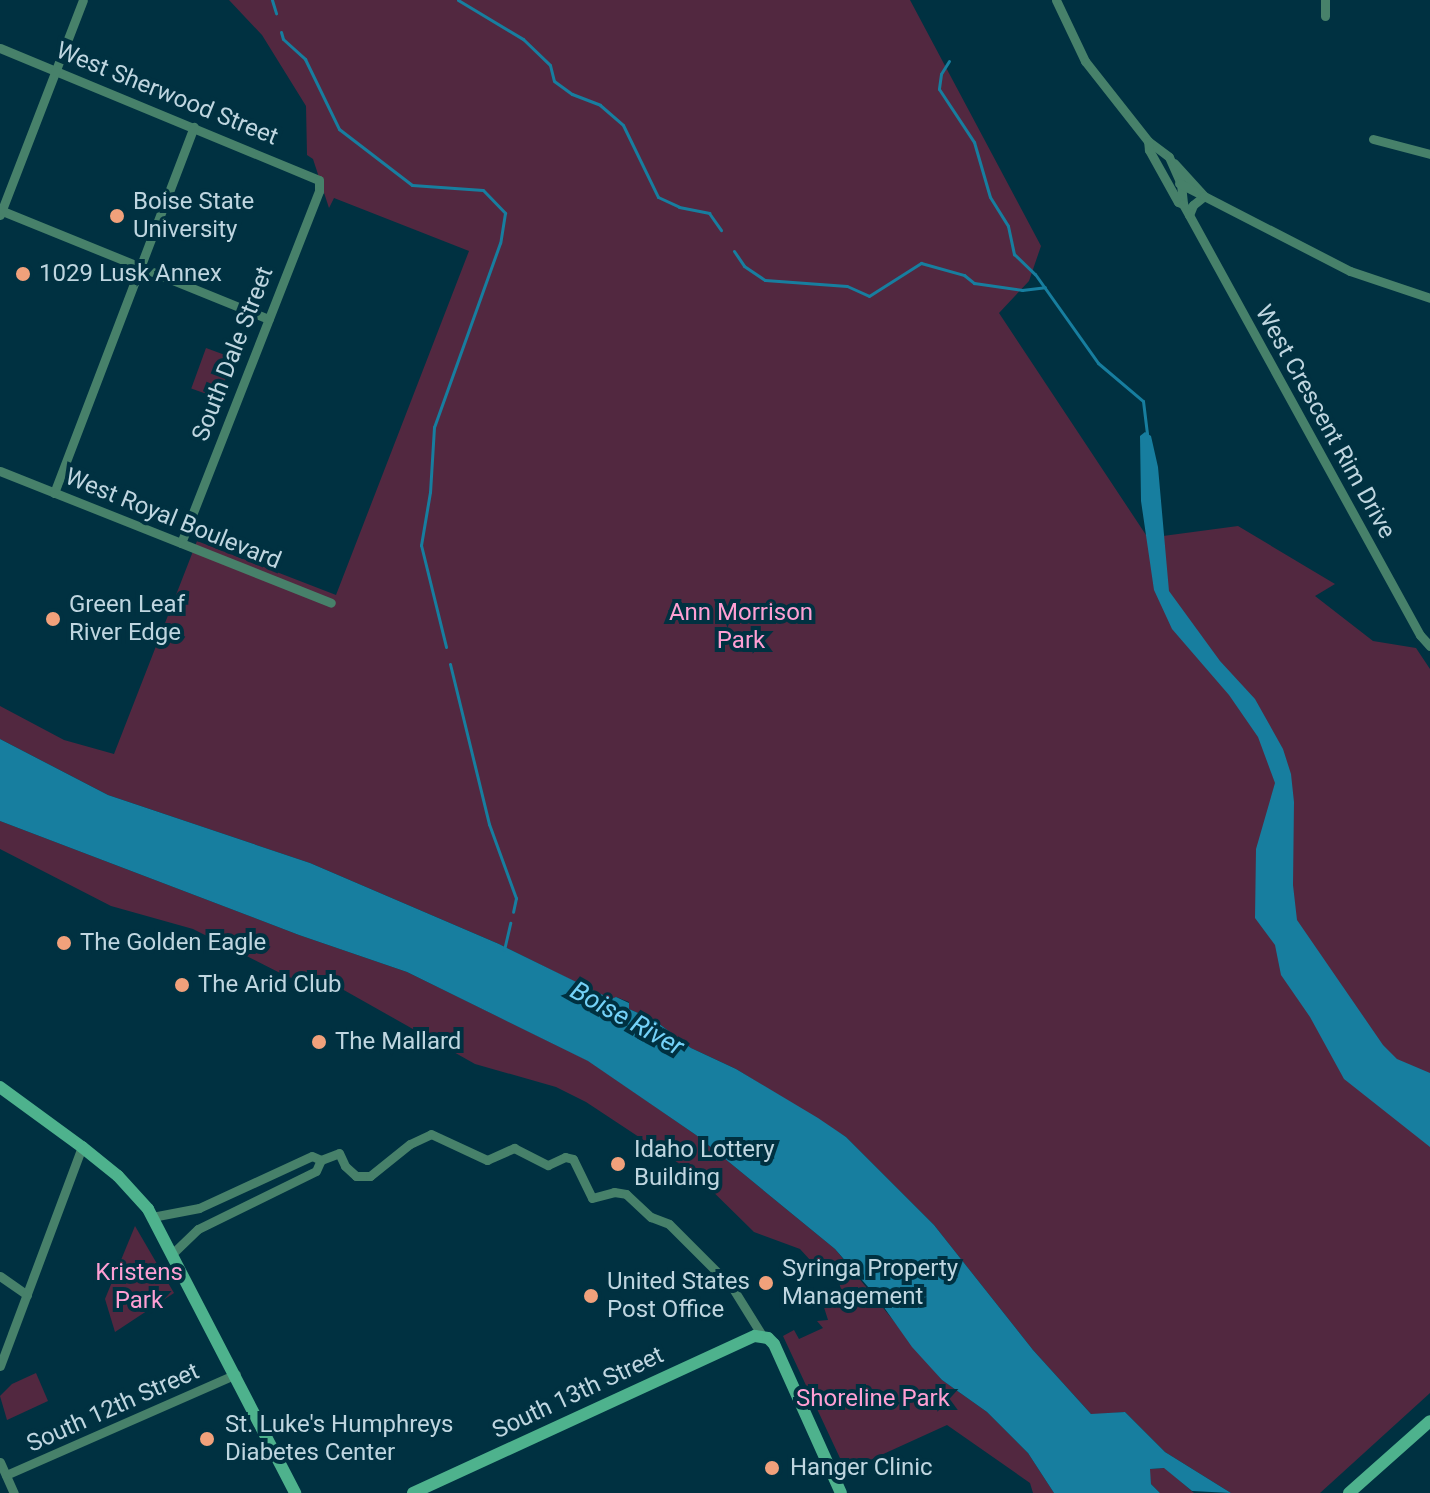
<!DOCTYPE html>
<style>
body{margin:0}
#map{position:relative;width:1430px;height:1493px;overflow:hidden;background:#003141;font-family:Roboto,sans-serif}
div>[style]{position:absolute}
.green>*{inset:0;background:#522840;transform-origin:0 0}
.water>*{inset:0;background:#177e9f}
.stream>*{height:3px;margin:-1.5px;padding:0 1.5px;transform-origin:1.5px;border-radius:1.5px;background:#177e9f}
.street>*{height:9px;margin:-4.5px;padding:0 4.5px;transform-origin:4.5px;border-radius:4.5px;background:#47816a}
.secondary>*{height:12px;margin:-6px;padding:0 6px;transform-origin:6px;border-radius:6px;background:#4eb28d}
.dots>*{width:22px;height:22px;translate:-50% -50%;box-sizing:border-box;border:4px solid #003141;border-radius:50%}
span{translate:-50% -50%;white-space:nowrap;text-align:center;line-height:1.15;-webkit-text-stroke:8px #003141;paint-order:stroke}
.street-label{font-size:24px;color:#bfd6e0}
.poi-label{font-size:24px;color:#bfd6e0}
.left{translate:0 -50%;text-align:left}
.park-label{font-size:24px;color:#fe9fd3}
.water-label{font-size:26px;color:#74d2f8;font-style:italic}
</style>
<div id="map">
<div class="green">
<div style="clip-path:polygon(229px 0,910px 0,1041px 246px,1029px 281px,999px 313px,1148px 538px,1238px 526px,1335px 584px,1315px 596px,1373px 641px,1416px 648px,1430px 669px,1430px 1393px,1320px 1493px,1231px 1493px,1165px 1452px,1125px 1412px,1092px 1415px,1033px 1350px,934px 1225px,846px 1137px,736px 1069px,691px 1048px,654px 1020px,629px 1009px,629px 1002px,616px 997px,611px 1000px,499px 944px,310px 863px,108px 795px,0 739px,0 706px,64px 740px,114px 754px,197px 541px,336px 595px,469px 251px,334px 198px,329px 208px,313px 159px,307px 155px,306px 106px,262px 35px)"></div>
<div style="left:206px;top:348px;width:29px;height:43px;rotate:20deg"></div>
<div style="clip-path:polygon(0 821px,299px 935px,407px 972px,589px 1061px,696px 1135px,835px 1249px,942px 1380px,987px 1412px,1028px 1453px,1054px 1493px,1033px 1493px,1030px 1483px,947px 1425px,846px 1471px,783px 1336px,794px 1330px,799px 1339px,823px 1328px,817px 1321px,828px 1320px,822px 1301px,843px 1294px,833px 1267px,811px 1261px,800px 1249px,754px 1232px,695px 1174px,586px 1102px,556px 1087px,475px 1064px,342px 989px,288px 977px,193px 929px,111px 906px,0 849px)"></div>
<div style="clip-path:polygon(135px 1226px,174px 1293px,115px 1332px,105px 1299px)"></div>
<div style="clip-path:polygon(36px 1373px,48px 1401px,7px 1420px,0 1396px,12px 1384px)"></div>
<div style="clip-path:polygon(1165px 1468px,1194px 1493px,1160px 1493px,1151px 1484px,1149px 1469px)"></div>
</div>
<div class="water">
<div style="clip-path:polygon(1145px 432px,1151px 436px,1158px 467px,1169px 591px,1220px 661px,1255px 699px,1283px 749px,1291px 774px,1294px 802px,1293px 885px,1297px 920px,1383px 1045px,1397px 1059px,1430px 1073px,1430px 1147px,1344px 1079px,1310px 1017px,1281px 975px,1275px 945px,1255px 918px,1256px 849px,1275px 783px,1258px 737px,1229px 695px,1172px 629px,1154px 590px,1141px 501px,1140px 436px)"></div>
<div style="clip-path:polygon(0 739px,108px 795px,310px 863px,499px 944px,611px 999px,616px 997px,629px 1003px,629px 1009px,654px 1020px,691px 1048px,736px 1069px,818px 1118px,846px 1137px,934px 1225px,1033px 1350px,1091px 1414px,1125px 1412px,1165px 1452px,1231px 1493px,1192px 1491px,1164px 1468px,1150px 1469px,1151px 1484px,1160px 1493px,1054px 1493px,1028px 1453px,987px 1412px,942px 1380px,912px 1347px,876px 1296px,835px 1249px,696px 1135px,588px 1061px,407px 972px,299px 935px,0 821px)"></div>
</div>
<div class="stream">
<div style="left:272px;top:0;width:14px;rotate:73deg"></div>
<div style="left:458px;top:0;width:76px;rotate:31deg"></div>
<div style="left:523px;top:39px;width:37px;rotate:44deg"></div>
<div style="left:550px;top:65px;width:16px;rotate:76deg"></div>
<div style="left:554px;top:81px;width:22px;rotate:36deg"></div>
<div style="left:572px;top:94px;width:30px;rotate:21deg"></div>
<div style="left:600px;top:105px;width:30px;rotate:41deg"></div>
<div style="left:623px;top:125px;width:80px;rotate:64.1deg"></div>
<div style="left:658px;top:197px;width:23px;rotate:25deg"></div>
<div style="left:679px;top:207px;width:31px;rotate:11deg"></div>
<div style="left:709px;top:213px;width:21px;rotate:55deg"></div>
<div style="left:281px;top:32px;width:7px;rotate:74deg"></div>
<div style="left:283px;top:39px;width:30px;rotate:42deg"></div>
<div style="left:305px;top:59px;width:78px;rotate:64.1deg"></div>
<div style="left:339px;top:129px;width:92px;rotate:37.5deg"></div>
<div style="left:412px;top:185px;width:71px;rotate:4deg"></div>
<div style="left:483px;top:190px;width:32px;rotate:46deg"></div>
<div style="left:505px;top:213px;width:30px;rotate:99deg"></div>
<div style="left:500px;top:243px;width:195px;rotate:109.7deg"></div>
<div style="left:434px;top:427px;width:65px;rotate:93.5deg"></div>
<div style="left:430px;top:492px;width:54px;rotate:99.6deg"></div>
<div style="left:421px;top:545px;width:105px;rotate:76.2deg"></div>
<div style="left:949px;top:61px;width:15px;rotate:122deg"></div>
<div style="left:941px;top:74px;width:15px;rotate:98deg"></div>
<div style="left:939px;top:89px;width:64px;rotate:56.6deg"></div>
<div style="left:974px;top:142px;width:57px;rotate:73.8deg"></div>
<div style="left:990px;top:197px;width:34px;rotate:58deg"></div>
<div style="left:1008px;top:226px;width:29px;rotate:78deg"></div>
<div style="left:1014px;top:254px;width:29px;rotate:44deg"></div>
<div style="left:1035px;top:274px;width:109px;rotate:54.7deg"></div>
<div style="left:1098px;top:363px;width:59px;rotate:40.2deg"></div>
<div style="left:1143px;top:401px;width:33px;rotate:83deg"></div>
<div style="left:734px;top:251px;width:18px;rotate:56deg"></div>
<div style="left:744px;top:266px;width:25px;rotate:34deg"></div>
<div style="left:765px;top:280px;width:82px;rotate:4.2deg"></div>
<div style="left:847px;top:286px;width:24px;rotate:24deg"></div>
<div style="left:869px;top:296px;width:62px;rotate:-32.4deg"></div>
<div style="left:921px;top:263px;width:45px;rotate:15.6deg"></div>
<div style="left:964px;top:275px;width:13px;rotate:39deg"></div>
<div style="left:974px;top:283px;width:49px;rotate:8.3deg"></div>
<div style="left:1022px;top:290px;width:23px;rotate:-7deg"></div>
<div style="left:450px;top:664px;width:165px;rotate:76.3deg"></div>
<div style="left:489px;top:824px;width:79px;rotate:70deg"></div>
<div style="left:516px;top:898px;width:14px;rotate:102deg"></div>
<div style="left:504px;top:950px;width:28px;rotate:-77deg"></div>
</div>
<div class="street">
<div style="left:1056px;top:0;width:68px;rotate:64.6deg"></div>
<div style="left:1085px;top:61px;width:102px;rotate:51.8deg"></div>
<div style="left:1148px;top:141px;width:26px;rotate:37deg"></div>
<div style="left:1169px;top:157px;width:30px;rotate:66deg"></div>
<div style="left:1181px;top:184px;width:20px;rotate:84deg"></div>
<div style="left:1183px;top:204px;width:5px;rotate:-158deg"></div>
<div style="left:1178px;top:202px;width:60px;rotate:-119.1deg"></div>
<div style="left:1149px;top:150px;width:9px;rotate:-96deg"></div>
<div style="left:1325px;top:0;width:16px;rotate:90deg"></div>
<div style="left:0;top:48px;width:345px;rotate:22.5deg"></div>
<div style="left:319px;top:180px;width:11px;rotate:90deg"></div>
<div style="left:319px;top:191px;width:378px;rotate:111.4deg"></div>
<div style="left:1373px;top:139px;width:59px;rotate:14.7deg"></div>
<div style="left:1174px;top:163px;width:45px;rotate:47.7deg"></div>
<div style="left:1204px;top:196px;width:28px;rotate:-153deg"></div>
<div style="left:1183px;top:204px;width:492px;rotate:61.2deg"></div>
<div style="left:1420px;top:635px;width:15px;rotate:48deg"></div>
<div style="left:0;top:210px;width:290px;rotate:22.1deg"></div>
<div style="left:0;top:215px;width:230px;rotate:-68.9deg"></div>
<div style="left:1189px;top:215px;width:11px;rotate:-68deg"></div>
<div style="left:1193px;top:205px;width:14px;rotate:-39deg"></div>
<div style="left:1204px;top:196px;width:164px;rotate:27.2deg"></div>
<div style="left:1350px;top:271px;width:84px;rotate:18.6deg"></div>
<div style="left:0;top:471px;width:356px;rotate:21.7deg"></div>
<div style="left:54px;top:493px;width:392px;rotate:-69.1deg"></div>
<div style="left:152px;top:1217px;width:48px;rotate:-10.8deg"></div>
<div style="left:199px;top:1208px;width:124px;rotate:-24.7deg"></div>
<div style="left:312px;top:1156px;width:10px;rotate:24deg"></div>
<div style="left:321px;top:1160px;width:19px;rotate:-21deg"></div>
<div style="left:339px;top:1153px;width:14px;rotate:65deg"></div>
<div style="left:345px;top:1166px;width:15px;rotate:42deg"></div>
<div style="left:356px;top:1176px;width:14px"></div>
<div style="left:370px;top:1176px;width:51px;rotate:-38.7deg"></div>
<div style="left:410px;top:1144px;width:23px;rotate:-25deg"></div>
<div style="left:431px;top:1134px;width:62px;rotate:24.9deg"></div>
<div style="left:487px;top:1160px;width:30px;rotate:-24deg"></div>
<div style="left:514px;top:1148px;width:38px;rotate:27deg"></div>
<div style="left:548px;top:1165px;width:19px;rotate:-25deg"></div>
<div style="left:565px;top:1157px;width:8px;rotate:14deg"></div>
<div style="left:573px;top:1159px;width:43px;rotate:64deg"></div>
<div style="left:592px;top:1198px;width:23px;rotate:-15deg"></div>
<div style="left:614px;top:1192px;width:12px;rotate:9deg"></div>
<div style="left:626px;top:1194px;width:34px;rotate:43deg"></div>
<div style="left:651px;top:1217px;width:19px;rotate:21deg"></div>
<div style="left:669px;top:1224px;width:89px;rotate:45deg"></div>
<div style="left:732px;top:1287px;width:59px;rotate:58.2deg"></div>
<div style="left:172px;top:1254px;width:36px;rotate:-44deg"></div>
<div style="left:198px;top:1229px;width:131px;rotate:-26.2deg"></div>
<div style="left:316px;top:1171px;width:12px;rotate:-66deg"></div>
<div style="left:0;top:1276px;width:33px;rotate:35deg"></div>
<div style="left:0;top:1366px;width:234px;rotate:-69.5deg"></div>
<div style="left:0;top:1462px;width:34px;rotate:66deg"></div>
<div style="left:6px;top:1475px;width:251px;rotate:-23.7deg"></div>
</div>
<div class="secondary">
<div style="left:0;top:1087px;width:102px;rotate:36.2deg"></div>
<div style="left:82px;top:1147px;width:46px;rotate:38.9deg"></div>
<div style="left:118px;top:1176px;width:45px;rotate:47.7deg"></div>
<div style="left:148px;top:1209px;width:320px;rotate:62.6deg"></div>
<div style="left:413px;top:1493px;width:376px;rotate:-24.7deg"></div>
<div style="left:755px;top:1336px;width:13px;rotate:9deg"></div>
<div style="left:768px;top:1338px;width:8px;rotate:45deg"></div>
<div style="left:774px;top:1344px;width:163px;rotate:65.8deg"></div>
<div style="left:1349px;top:1493px;width:108px;rotate:-41.6deg"></div>
</div>
<div class="dots">
<div style="left:117px;top:216px;background:#f1a17b"></div>
<div style="left:23px;top:274px;background:#f1a17b"></div>
<div style="left:53px;top:619px;background:#f1a17b"></div>
<div style="left:64px;top:943px;background:#f1a17b"></div>
<div style="left:182px;top:985px;background:#f1a17b"></div>
<div style="left:319px;top:1042px;background:#f1a17b"></div>
<div style="left:618px;top:1164px;background:#f1a17b"></div>
<div style="left:766px;top:1283px;background:#f1a17b"></div>
<div style="left:591px;top:1296px;background:#f1a17b"></div>
<div style="left:207px;top:1439px;background:#f1a17b"></div>
<div style="left:772px;top:1468px;background:#f1a17b"></div>
</div>
<div class="street-label">
<span style="left:167px;top:94px;rotate:22deg">West Sherwood Street</span>
<span style="left:233px;top:354px;rotate:-69deg">South Dale Street</span>
<span style="left:1325px;top:422px;rotate:61deg">West Crescent Rim Drive</span>
<span style="left:173px;top:519px;rotate:22deg">West Royal Boulevard</span>
<span style="left:578px;top:1393px;rotate:-25deg">South 13th Street</span>
<span style="left:113px;top:1408px;rotate:-24deg">South 12th Street</span>
</div>
<div class="poi-label">
<span class="left" style="left:133px;top:216px">Boise State<br>University</span>
<span class="left" style="left:39px;top:274px">1029 Lusk Annex</span>
<span class="left" style="left:69px;top:619px">Green Leaf<br>River Edge</span>
<span class="left" style="left:80px;top:943px">The Golden Eagle</span>
<span class="left" style="left:198px;top:985px">The Arid Club</span>
<span class="left" style="left:335px;top:1042px">The Mallard</span>
<span class="left" style="left:634px;top:1164px">Idaho Lottery<br>Building</span>
<span class="left" style="left:782px;top:1283px">Syringa Property<br>Management</span>
<span class="left" style="left:607px;top:1296px">United States<br>Post Office</span>
<span class="left" style="left:225px;top:1439px">St. Luke's Humphreys<br>Diabetes Center</span>
<span class="left" style="left:790px;top:1468px">Hanger Clinic</span>
</div>
<div class="park-label">
<span style="left:741px;top:627px">Ann Morrison<br>Park</span>
<span style="left:139px;top:1287px">Kristens<br>Park</span>
<span style="left:873px;top:1399px">Shoreline Park</span>
</div>
<div class="water-label">
<span style="left:627px;top:1019px;rotate:29deg">Boise River</span>
</div>
</div>
